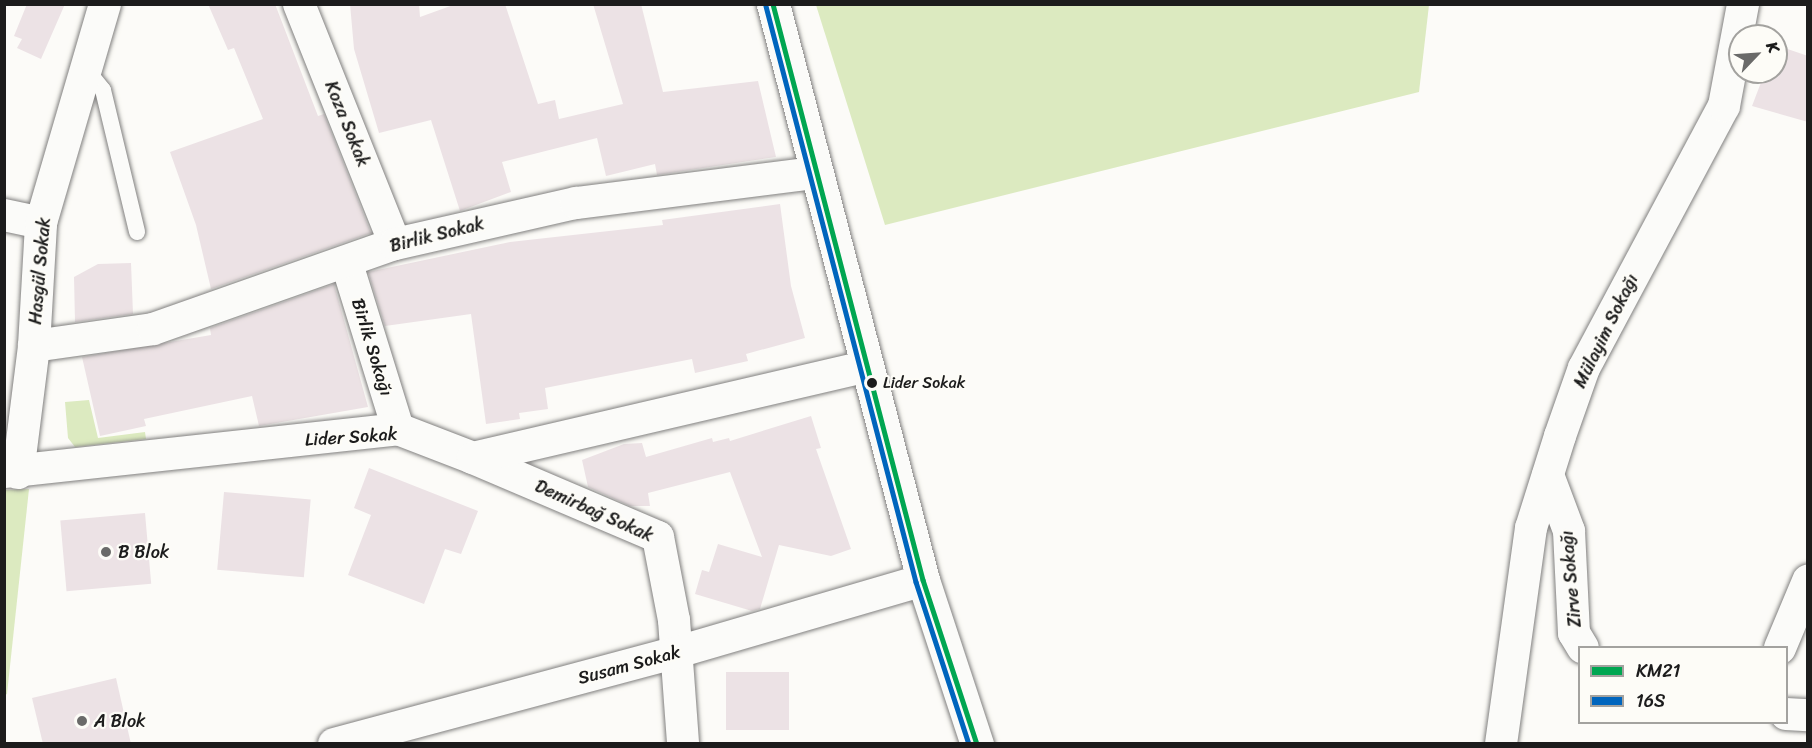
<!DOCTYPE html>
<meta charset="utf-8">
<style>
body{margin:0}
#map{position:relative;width:1812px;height:748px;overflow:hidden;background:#fcfbf8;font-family:Sriracha,sans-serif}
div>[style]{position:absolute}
.green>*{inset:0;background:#dceac0}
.building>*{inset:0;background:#ece2e5;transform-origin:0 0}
.roads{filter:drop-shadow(0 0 2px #81807f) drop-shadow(0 0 2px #81807f)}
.lane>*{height:16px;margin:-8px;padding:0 8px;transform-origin:8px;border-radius:8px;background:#fbfbf9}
.street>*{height:32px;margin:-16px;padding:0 16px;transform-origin:16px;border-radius:16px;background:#fbfbf9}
.secondary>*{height:33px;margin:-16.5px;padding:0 16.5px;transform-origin:16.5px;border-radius:16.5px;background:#fbfbf9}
.bus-1>*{height:4.5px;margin:-2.25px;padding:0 2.25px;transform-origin:2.25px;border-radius:2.25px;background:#00a651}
.bus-2>*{height:4.5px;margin:-2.25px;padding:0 2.25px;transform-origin:2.25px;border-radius:2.25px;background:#0065bd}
.dots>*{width:16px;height:16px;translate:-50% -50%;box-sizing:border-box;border:3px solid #fdfcf7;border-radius:50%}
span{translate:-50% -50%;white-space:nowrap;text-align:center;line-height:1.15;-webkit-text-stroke:4.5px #fdfcf7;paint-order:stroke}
.bus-label{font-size:16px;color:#1c1c1c}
.left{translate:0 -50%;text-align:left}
.street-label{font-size:18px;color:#1c1c1c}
.poi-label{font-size:18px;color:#1c1c1c}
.frame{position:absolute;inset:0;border:6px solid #1c1c1c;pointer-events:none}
.legend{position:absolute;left:1578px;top:646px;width:210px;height:78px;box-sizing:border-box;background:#fdfcf7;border:2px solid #a3a29f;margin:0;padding:8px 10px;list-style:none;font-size:18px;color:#1c1c1c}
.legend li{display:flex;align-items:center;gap:12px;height:30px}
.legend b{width:30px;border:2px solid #a3a29f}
.north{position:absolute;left:1728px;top:24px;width:60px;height:60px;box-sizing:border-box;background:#fdfcf7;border:2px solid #a3a29f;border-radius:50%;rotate:65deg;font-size:16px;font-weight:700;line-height:24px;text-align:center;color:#1c1c1c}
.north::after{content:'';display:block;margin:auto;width:21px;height:27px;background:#6a6a69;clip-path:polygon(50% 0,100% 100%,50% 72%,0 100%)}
</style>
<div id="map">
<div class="green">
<div style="clip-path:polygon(816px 5px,816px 4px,1429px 5px,1419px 92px,885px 225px)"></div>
<div style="clip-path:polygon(89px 400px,98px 438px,145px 432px,146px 439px,75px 447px,68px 438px,65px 402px)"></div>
<div style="clip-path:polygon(29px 489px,7px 694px,5px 695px,5px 490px)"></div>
</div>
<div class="building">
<div style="clip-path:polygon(27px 4px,65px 4px,41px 59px,17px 48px,22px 39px,14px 36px)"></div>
<div style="clip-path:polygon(208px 4px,275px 4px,318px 116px,324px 114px,371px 233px,211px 289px,196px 225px,170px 152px,263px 119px,234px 48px,228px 50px)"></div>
<div style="clip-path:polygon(350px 4px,419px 4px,420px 17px,456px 4px,505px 4px,538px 104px,555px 100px,559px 119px,623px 104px,593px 4px,641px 4px,663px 92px,758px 81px,776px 157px,657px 175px,655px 164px,606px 176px,597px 138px,502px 162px,511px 192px,460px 211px,431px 120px,379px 133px,354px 49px)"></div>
<div style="clip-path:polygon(1776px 45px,1808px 56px,1808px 122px,1752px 106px,1765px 72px,1776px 72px)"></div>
<div style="clip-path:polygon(780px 204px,791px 286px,805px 338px,746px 354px,748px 361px,695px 373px,692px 359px,545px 388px,548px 409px,519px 413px,520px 419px,486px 424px,471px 314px,385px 326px,368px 272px,510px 242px,663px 225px,662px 220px)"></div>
<div style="clip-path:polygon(131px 263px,133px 314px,75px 322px,74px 277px,98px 264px)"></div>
<div style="clip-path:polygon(334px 284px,368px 407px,259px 426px,252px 396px,144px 419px,146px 426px,100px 436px,82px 357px,211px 335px,210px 328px)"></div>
<div style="clip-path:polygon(811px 416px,821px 448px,816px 449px,851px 549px,831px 556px,779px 545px,760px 609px,752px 611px,695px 594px,702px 570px,709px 572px,718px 544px,762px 557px,730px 472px,648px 493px,650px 506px,630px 506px,588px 487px,582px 460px,624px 444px,642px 443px,646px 457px,712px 438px,713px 442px,729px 438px,730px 441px)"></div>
<div style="clip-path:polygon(369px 468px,478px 511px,461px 554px,445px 549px,424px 604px,348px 575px,371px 515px,354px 508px)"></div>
<div style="left:224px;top:492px;width:87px;height:78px;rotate:5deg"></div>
<div style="left:145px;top:513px;width:71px;height:85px;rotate:85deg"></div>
<div style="left:789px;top:672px;width:58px;height:63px;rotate:90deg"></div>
<div style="clip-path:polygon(116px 678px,131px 744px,43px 744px,32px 698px)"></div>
</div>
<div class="roads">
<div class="lane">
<div style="left:86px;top:69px;width:27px;rotate:51deg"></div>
<div style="left:103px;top:90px;width:146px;rotate:76.5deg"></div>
</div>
<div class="street">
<div style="left:299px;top:4px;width:258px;rotate:68.2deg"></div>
<div style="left:4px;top:215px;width:38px;rotate:12deg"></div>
<div style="left:347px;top:264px;width:173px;rotate:72.8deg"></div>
<div style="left:34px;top:346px;width:120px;rotate:-8.1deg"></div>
<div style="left:153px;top:329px;width:256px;rotate:-19.4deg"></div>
<div style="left:395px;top:244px;width:186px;rotate:-12.8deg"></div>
<div style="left:576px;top:203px;width:241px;rotate:-7.2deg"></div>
<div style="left:473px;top:458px;width:201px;rotate:23.1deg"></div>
<div style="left:658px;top:537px;width:85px;rotate:79.1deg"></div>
<div style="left:674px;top:620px;width:124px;rotate:85.8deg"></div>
<div style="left:4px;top:472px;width:396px;rotate:-6.2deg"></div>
<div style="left:398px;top:429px;width:80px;rotate:21.1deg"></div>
<div style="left:473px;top:458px;width:402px;rotate:-13.1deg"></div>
<div style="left:18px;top:473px;width:128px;rotate:-82.8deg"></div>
<div style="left:34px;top:346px;width:123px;rotate:-86.7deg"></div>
<div style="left:41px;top:223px;width:228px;rotate:-73.7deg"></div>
<div style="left:1548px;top:475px;width:60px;rotate:69.4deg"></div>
<div style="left:1569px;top:531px;width:102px;rotate:87.2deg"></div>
<div style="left:1574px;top:633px;width:17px;rotate:59deg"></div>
<div style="left:1780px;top:648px;width:73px;rotate:-67.3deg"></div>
<div style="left:1786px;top:714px;width:22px;rotate:3deg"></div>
<div style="left:334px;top:744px;width:352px;rotate:-15deg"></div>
<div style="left:674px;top:653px;width:259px;rotate:-16.3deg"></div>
<div style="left:1501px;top:744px;width:218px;rotate:-82.1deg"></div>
<div style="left:1531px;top:528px;width:96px;rotate:-72.5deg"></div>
<div style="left:1560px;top:436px;width:72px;rotate:-70.6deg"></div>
<div style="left:1584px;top:368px;width:297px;rotate:-61.9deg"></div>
<div style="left:1724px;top:106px;width:104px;rotate:-79.4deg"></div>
</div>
<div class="secondary">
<div style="left:773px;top:4px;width:595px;rotate:75.4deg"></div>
<div style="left:923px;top:580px;width:173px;rotate:71.8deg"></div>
</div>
</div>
<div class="bus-1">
<div style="left:773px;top:4px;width:595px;rotate:75.4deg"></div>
<div style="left:923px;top:580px;width:173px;rotate:71.8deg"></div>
</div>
<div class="bus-2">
<div style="left:766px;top:6px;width:595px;rotate:75.4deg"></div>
<div style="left:916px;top:582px;width:170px;rotate:71.9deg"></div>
</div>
<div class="dots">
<div style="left:872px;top:383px;background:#1c1c1c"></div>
<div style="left:106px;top:552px;background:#6a6a69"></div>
<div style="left:82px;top:721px;background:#6a6a69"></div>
</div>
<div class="bus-label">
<span class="left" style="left:883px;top:383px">Lider Sokak</span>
</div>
<div class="street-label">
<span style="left:347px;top:124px;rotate:68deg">Koza Sokak</span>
<span style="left:437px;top:235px;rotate:-14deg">Birlik Sokak</span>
<span style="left:40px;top:271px;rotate:-85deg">Hasgül Sokak</span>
<span style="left:1606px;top:331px;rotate:-64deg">Mülayim Sokağı</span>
<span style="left:372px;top:347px;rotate:73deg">Birlik Sokağı</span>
<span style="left:351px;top:437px;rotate:-4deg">Lider Sokak</span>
<span style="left:594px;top:511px;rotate:24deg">Demirbağ Sokak</span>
<span style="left:1571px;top:579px;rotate:-95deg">Zirve Sokağı</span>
<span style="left:629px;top:665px;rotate:-15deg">Susam Sokak</span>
</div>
<div class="poi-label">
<span class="left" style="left:118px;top:552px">B Blok</span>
<span class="left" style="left:94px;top:721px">A Blok</span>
</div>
<div class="frame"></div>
<ul class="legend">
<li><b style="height:8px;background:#00a651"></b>KM21</li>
<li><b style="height:8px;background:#0065bd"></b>16S</li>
</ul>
<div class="north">K</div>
</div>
